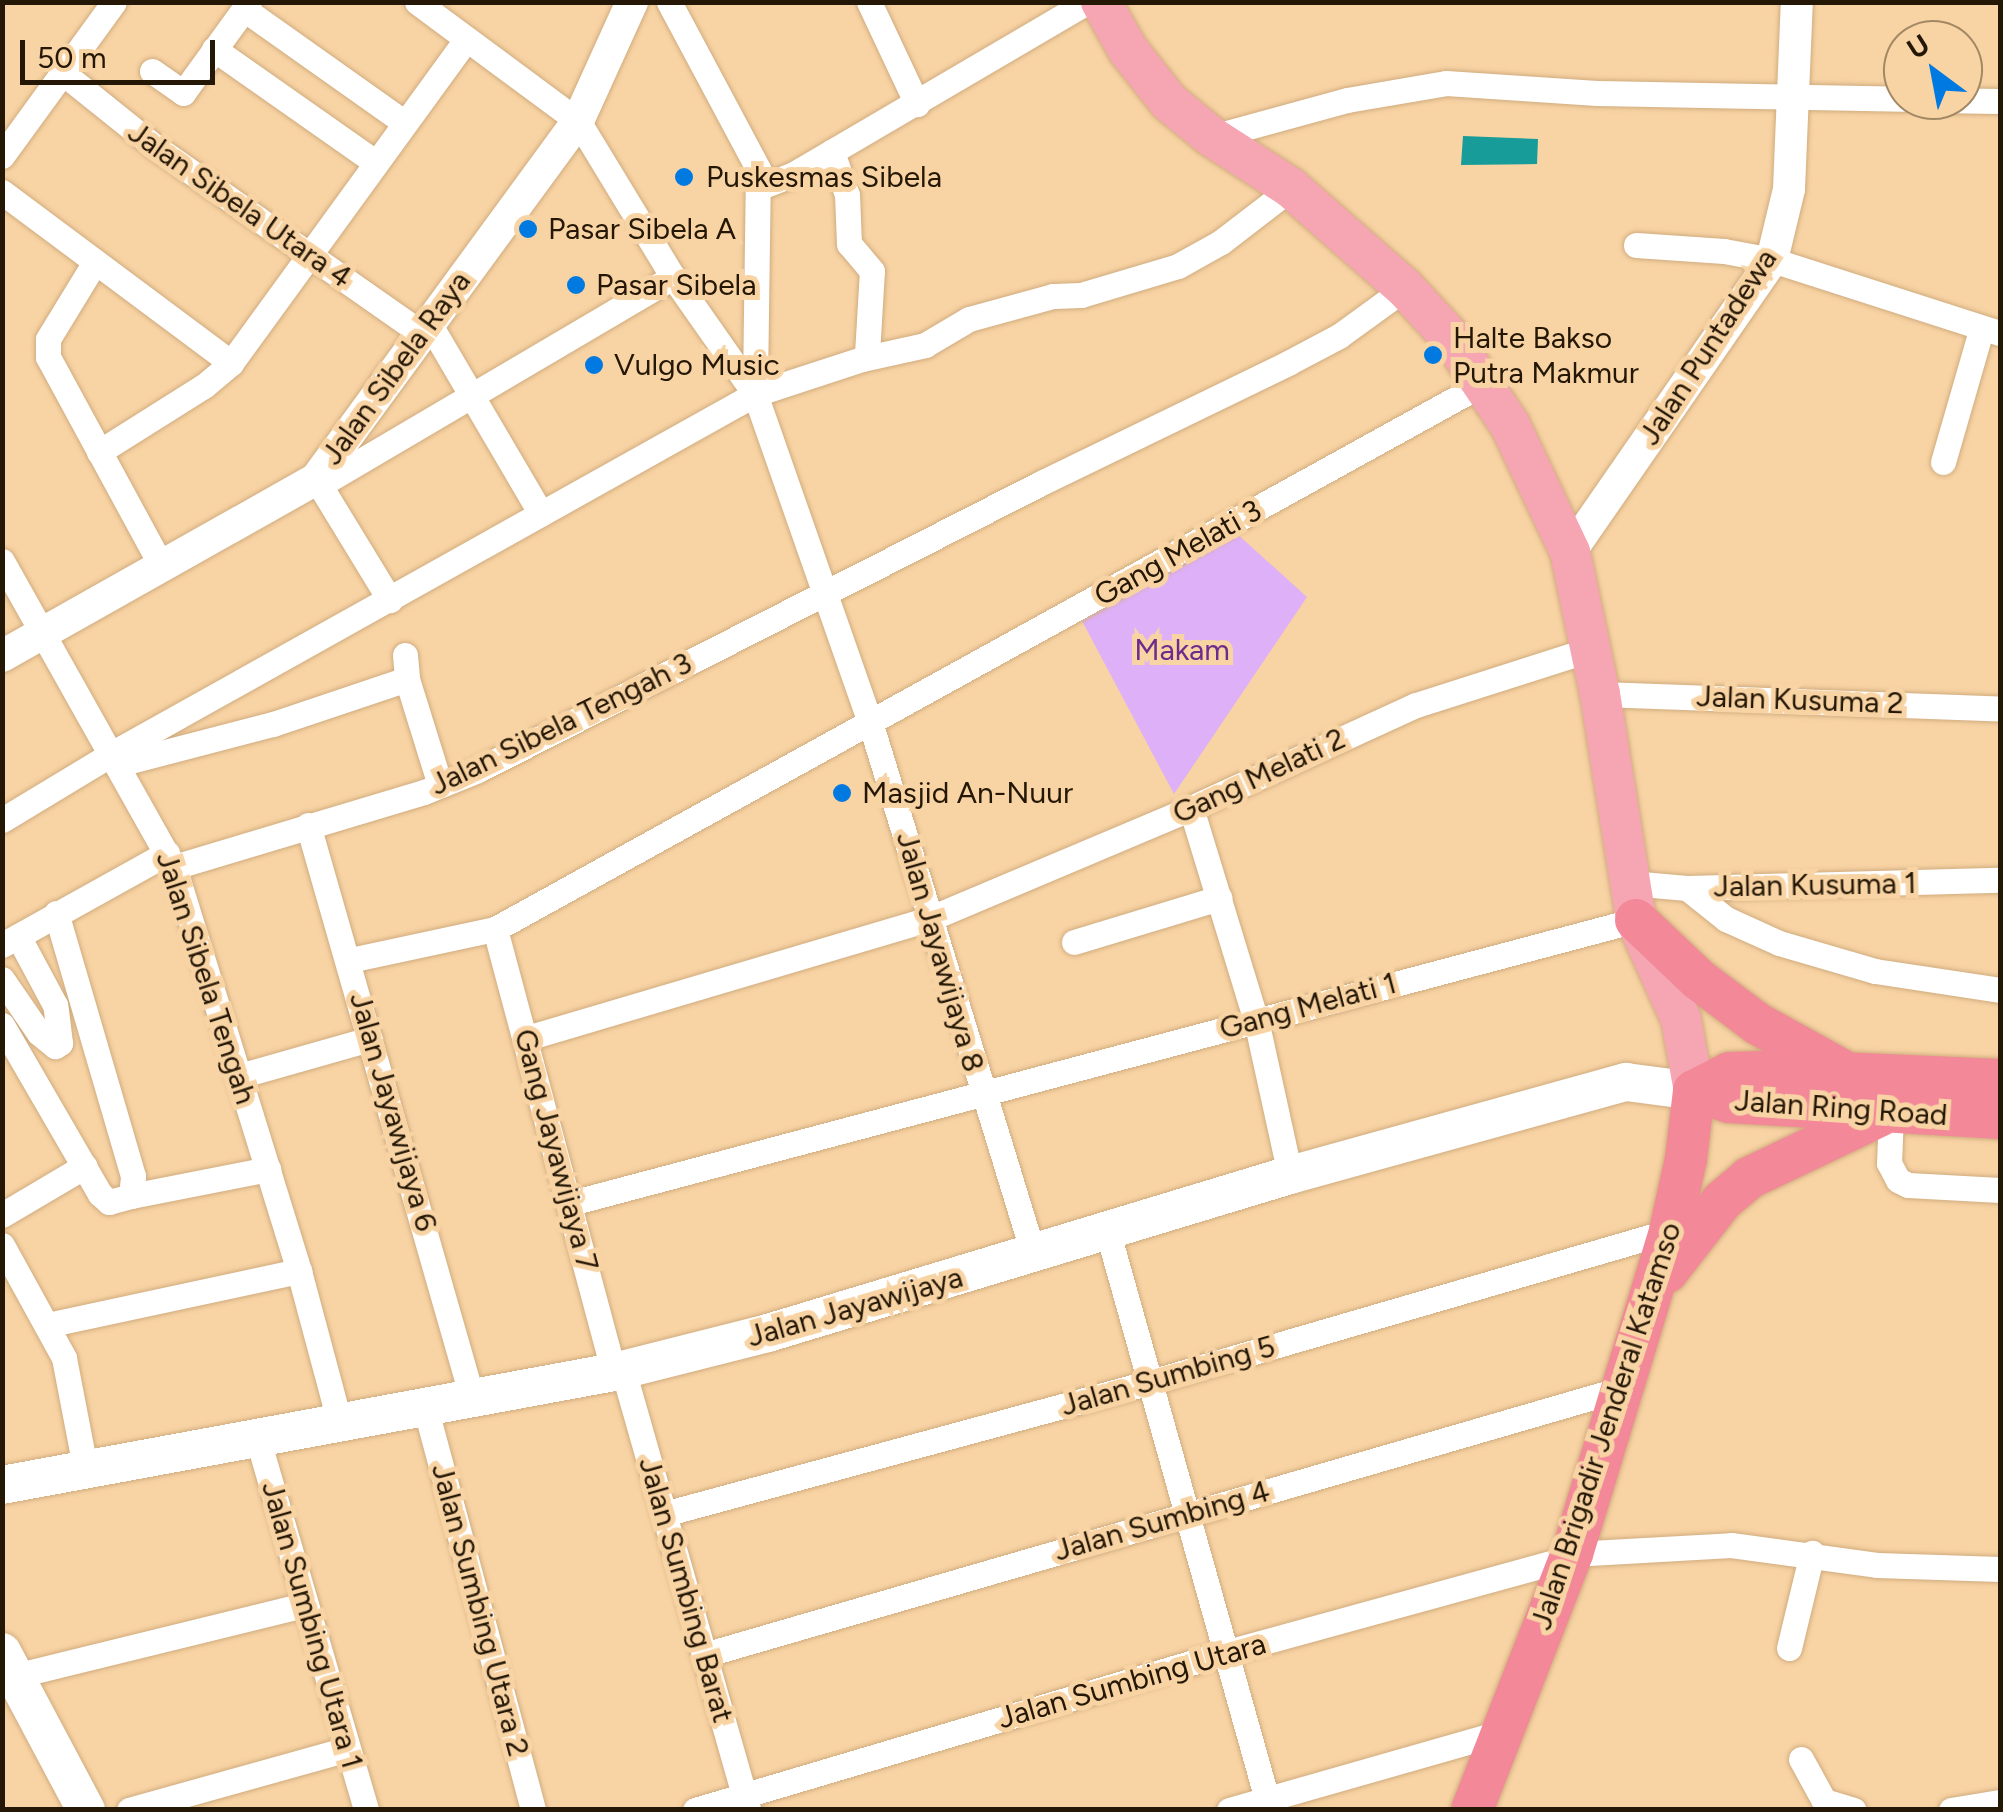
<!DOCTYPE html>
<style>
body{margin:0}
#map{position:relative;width:2003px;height:1812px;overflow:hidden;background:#f8d3a4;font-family:Figtree,sans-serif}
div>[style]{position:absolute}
.green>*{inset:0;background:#deb0f8}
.water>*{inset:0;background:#179c9a}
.roads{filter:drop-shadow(0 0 2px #d0ac7f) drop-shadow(0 0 2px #d0ac7f)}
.minor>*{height:25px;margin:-12.5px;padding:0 12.5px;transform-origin:12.5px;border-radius:12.5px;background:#fff}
.tertiary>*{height:32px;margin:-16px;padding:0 16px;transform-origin:16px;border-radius:16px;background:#fff}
.secondary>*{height:38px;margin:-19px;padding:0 19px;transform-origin:19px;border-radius:19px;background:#fff}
.primary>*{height:40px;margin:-20px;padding:0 20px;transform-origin:20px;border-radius:20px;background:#f6a6b2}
.trunk>*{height:42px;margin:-21px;padding:0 21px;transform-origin:21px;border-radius:21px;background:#f38898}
.dots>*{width:28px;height:28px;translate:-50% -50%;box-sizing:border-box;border:5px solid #f8d3a4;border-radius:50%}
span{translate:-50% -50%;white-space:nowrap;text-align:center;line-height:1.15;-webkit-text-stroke:10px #f8d3a4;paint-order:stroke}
.poi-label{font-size:30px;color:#241705}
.left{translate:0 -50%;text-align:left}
.street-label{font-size:30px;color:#241705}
.park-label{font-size:30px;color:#6d2b8c}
.frame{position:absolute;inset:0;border:5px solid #241705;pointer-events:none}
.north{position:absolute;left:1883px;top:20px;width:100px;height:100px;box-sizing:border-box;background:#f8d3a4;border:2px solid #a38864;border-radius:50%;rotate:328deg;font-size:28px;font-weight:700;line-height:40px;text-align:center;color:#241705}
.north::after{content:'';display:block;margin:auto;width:35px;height:45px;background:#007ae1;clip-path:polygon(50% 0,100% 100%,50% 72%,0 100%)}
.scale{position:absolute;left:20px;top:40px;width:195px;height:45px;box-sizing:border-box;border:5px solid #241705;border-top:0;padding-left:12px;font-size:30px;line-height:35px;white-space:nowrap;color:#241705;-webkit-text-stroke:8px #f8d3a4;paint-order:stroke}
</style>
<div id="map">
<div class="green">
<div style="clip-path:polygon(1235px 532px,1307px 597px,1174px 794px,1082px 621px)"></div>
</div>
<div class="water">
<div style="clip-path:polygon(1463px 136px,1538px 139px,1537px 164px,1461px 165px)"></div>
</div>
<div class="roads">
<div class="minor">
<div style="left:417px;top:2px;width:200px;rotate:36.5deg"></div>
<div style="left:578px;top:121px;width:183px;rotate:58.7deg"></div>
<div style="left:673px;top:277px;width:143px;rotate:55deg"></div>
<div style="left:755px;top:394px;width:351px;rotate:70.7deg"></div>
<div style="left:871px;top:725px;width:555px;rotate:72.94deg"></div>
<div style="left:669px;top:2px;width:189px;rotate:61.9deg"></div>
<div style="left:758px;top:169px;width:225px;rotate:90.8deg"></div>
<div style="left:869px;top:2px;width:113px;rotate:64.8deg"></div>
<div style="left:244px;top:9px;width:197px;rotate:35.3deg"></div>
<div style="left:214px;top:49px;width:198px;rotate:35.1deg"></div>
<div style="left:152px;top:71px;width:38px;rotate:35deg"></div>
<div style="left:183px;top:93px;width:112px;rotate:-54deg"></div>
<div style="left:63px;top:73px;width:117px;rotate:38.7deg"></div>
<div style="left:154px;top:146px;width:326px;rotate:35deg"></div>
<div style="left:1934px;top:100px;width:66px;rotate:0.9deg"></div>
<div style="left:1212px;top:137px;width:140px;rotate:-15.3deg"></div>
<div style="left:1347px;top:100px;width:100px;rotate:-9.7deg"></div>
<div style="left:1446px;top:83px;width:151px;rotate:3.8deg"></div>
<div style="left:1597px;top:93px;width:306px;rotate:1.1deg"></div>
<div style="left:2px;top:156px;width:190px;rotate:-54deg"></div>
<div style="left:760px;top:187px;width:34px;rotate:-21deg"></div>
<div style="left:792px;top:175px;width:342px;rotate:-30.4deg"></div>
<div style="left:2px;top:192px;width:286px;rotate:36.7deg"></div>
<div style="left:1636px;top:245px;width:88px;rotate:3.9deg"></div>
<div style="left:1724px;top:251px;width:49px;rotate:10.6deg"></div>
<div style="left:1772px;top:260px;width:239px;rotate:17.8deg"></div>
<div style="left:95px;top:262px;width:90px;rotate:121.4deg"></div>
<div style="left:48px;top:339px;width:18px;rotate:90deg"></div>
<div style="left:48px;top:357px;width:237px;rotate:61.5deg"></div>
<div style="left:429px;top:323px;width:221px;rotate:59.6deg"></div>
<div style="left:862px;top:359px;width:65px;rotate:-12.5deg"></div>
<div style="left:925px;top:345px;width:51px;rotate:-30.6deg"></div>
<div style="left:969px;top:319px;width:87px;rotate:-15.3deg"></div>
<div style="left:1053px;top:296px;width:28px;rotate:-2deg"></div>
<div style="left:1081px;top:295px;width:101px;rotate:-16.6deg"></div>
<div style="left:1178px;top:266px;width:49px;rotate:-29.2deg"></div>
<div style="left:1221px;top:242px;width:88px;rotate:-37.6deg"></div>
<div style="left:99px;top:452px;width:124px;rotate:-32.2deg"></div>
<div style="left:204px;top:386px;width:35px;rotate:-40deg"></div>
<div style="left:231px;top:363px;width:400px;rotate:-54deg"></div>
<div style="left:1943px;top:462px;width:137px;rotate:-73.9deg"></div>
<div style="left:316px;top:479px;width:142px;rotate:58.6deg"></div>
<div style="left:320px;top:485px;width:410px;rotate:-30.5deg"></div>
<div style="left:2px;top:561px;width:351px;rotate:60.7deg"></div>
<div style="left:174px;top:867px;width:423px;rotate:72.8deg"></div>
<div style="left:299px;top:1271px;width:158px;rotate:75deg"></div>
<div style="left:405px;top:655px;width:24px;rotate:85deg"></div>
<div style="left:407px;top:679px;width:111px;rotate:72.7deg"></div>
<div style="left:1600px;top:694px;width:400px;rotate:2.1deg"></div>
<div style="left:119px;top:764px;width:159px;rotate:-14.6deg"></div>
<div style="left:273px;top:724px;width:141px;rotate:-18.6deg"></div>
<div style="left:1191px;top:808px;width:222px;rotate:73deg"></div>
<div style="left:1256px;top:1020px;width:159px;rotate:77.6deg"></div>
<div style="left:2px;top:820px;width:130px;rotate:-31.1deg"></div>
<div style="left:113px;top:753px;width:736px;rotate:-29.21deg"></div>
<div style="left:755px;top:394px;width:113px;rotate:-18.1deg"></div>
<div style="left:862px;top:359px;width:7px;rotate:-45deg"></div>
<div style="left:867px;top:354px;width:83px;rotate:-86.6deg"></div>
<div style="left:872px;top:271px;width:35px;rotate:-130deg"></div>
<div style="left:849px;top:244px;width:49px;rotate:-92.3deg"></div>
<div style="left:847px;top:195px;width:46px;rotate:-109.2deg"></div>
<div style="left:308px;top:825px;width:599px;rotate:74.02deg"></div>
<div style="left:174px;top:867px;width:261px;rotate:-16.7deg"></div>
<div style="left:424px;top:792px;width:58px;rotate:-22.2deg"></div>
<div style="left:478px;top:770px;width:632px;rotate:-27.01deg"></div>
<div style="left:1041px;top:483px;width:275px;rotate:-25.9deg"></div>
<div style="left:1288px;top:363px;width:58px;rotate:-27.9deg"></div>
<div style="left:1339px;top:336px;width:82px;rotate:-36deg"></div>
<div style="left:1630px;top:883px;width:57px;rotate:5deg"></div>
<div style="left:1687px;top:888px;width:313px;rotate:-1.5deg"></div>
<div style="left:1687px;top:888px;width:50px;rotate:38.5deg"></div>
<div style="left:1726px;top:919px;width:58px;rotate:24.4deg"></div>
<div style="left:1779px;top:943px;width:100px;rotate:16.3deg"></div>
<div style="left:1875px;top:971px;width:126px;rotate:8.6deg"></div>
<div style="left:495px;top:929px;width:459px;rotate:75deg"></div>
<div style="left:1074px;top:942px;width:152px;rotate:-16.9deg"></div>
<div style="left:2px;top:945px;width:189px;rotate:-29.1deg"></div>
<div style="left:350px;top:960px;width:148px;rotate:-12.1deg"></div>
<div style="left:495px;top:929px;width:1130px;rotate:-28.9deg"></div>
<div style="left:2px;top:979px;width:65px;rotate:55.6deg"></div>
<div style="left:39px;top:1033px;width:21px;rotate:39deg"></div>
<div style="left:55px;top:1046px;width:6px;rotate:-31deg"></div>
<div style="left:60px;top:1043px;width:38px;rotate:-97deg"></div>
<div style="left:55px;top:1005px;width:78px;rotate:-118.2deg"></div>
<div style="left:2px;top:1025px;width:195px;rotate:59.9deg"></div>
<div style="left:100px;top:1194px;width:12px;rotate:42deg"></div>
<div style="left:109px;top:1202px;width:23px;rotate:-15deg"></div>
<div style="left:131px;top:1196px;width:20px;rotate:-84deg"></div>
<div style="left:133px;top:1176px;width:274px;rotate:-106.3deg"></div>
<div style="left:527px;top:1038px;width:421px;rotate:-16.5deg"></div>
<div style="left:931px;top:918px;width:282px;rotate:-22.9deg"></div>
<div style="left:1191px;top:808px;width:247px;rotate:-24.6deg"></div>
<div style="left:1416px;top:705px;width:184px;rotate:-17.7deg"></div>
<div style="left:239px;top:1076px;width:136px;rotate:-15.8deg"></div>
<div style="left:1891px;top:1114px;width:49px;rotate:92.3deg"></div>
<div style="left:1889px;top:1163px;width:19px;rotate:62deg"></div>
<div style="left:1898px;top:1180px;width:11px;rotate:27deg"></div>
<div style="left:1908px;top:1185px;width:92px;rotate:3.1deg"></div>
<div style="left:131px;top:1196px;width:140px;rotate:-11.1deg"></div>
<div style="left:571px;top:1203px;width:1102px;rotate:-14.88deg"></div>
<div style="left:2px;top:1215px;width:96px;rotate:-30.6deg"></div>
<div style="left:1108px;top:1233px;width:599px;rotate:74.32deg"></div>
<div style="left:2px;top:1245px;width:129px;rotate:61.2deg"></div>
<div style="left:64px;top:1358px;width:116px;rotate:79.1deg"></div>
<div style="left:47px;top:1325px;width:258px;rotate:-12.1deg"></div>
<div style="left:623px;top:1370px;width:457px;rotate:74.1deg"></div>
<div style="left:426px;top:1410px;width:414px;rotate:75deg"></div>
<div style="left:258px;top:1440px;width:385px;rotate:73.7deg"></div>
<div style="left:664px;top:1514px;width:500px;rotate:-15.17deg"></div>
<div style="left:1147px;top:1383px;width:545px;rotate:-16.21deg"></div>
<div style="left:1572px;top:1554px;width:159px;rotate:-3.2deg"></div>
<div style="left:1731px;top:1545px;width:147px;rotate:7.8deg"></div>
<div style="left:1877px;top:1565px;width:123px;rotate:1.9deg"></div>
<div style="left:1789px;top:1648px;width:98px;rotate:-76.4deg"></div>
<div style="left:704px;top:1655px;width:955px;rotate:-16.18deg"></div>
<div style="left:15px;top:1676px;width:298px;rotate:-13.8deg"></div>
<div style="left:1801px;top:1759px;width:48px;rotate:61.3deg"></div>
<div style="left:1824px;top:1801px;width:31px;rotate:17deg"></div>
<div style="left:129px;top:1810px;width:227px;rotate:-15.6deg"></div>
<div style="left:695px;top:1810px;width:552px;rotate:-16.53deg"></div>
<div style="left:1224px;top:1653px;width:359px;rotate:-15.4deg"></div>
<div style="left:1229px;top:1810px;width:282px;rotate:-15.9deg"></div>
<div style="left:1951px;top:1810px;width:50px;rotate:-9.3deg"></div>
</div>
<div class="tertiary">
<div style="left:1570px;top:552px;width:355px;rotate:-55.3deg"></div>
<div style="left:1772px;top:260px;width:73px;rotate:-76.5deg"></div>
<div style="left:1789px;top:189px;width:187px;rotate:-87.6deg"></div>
<div style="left:2px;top:656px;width:360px;rotate:-29.4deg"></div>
<div style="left:316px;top:479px;width:444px;rotate:-53.8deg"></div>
<div style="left:578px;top:121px;width:131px;rotate:-65.6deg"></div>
</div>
<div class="secondary">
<div style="left:2px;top:1485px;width:622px;rotate:-10.46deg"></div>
<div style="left:614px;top:1372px;width:159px;rotate:-14.2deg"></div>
<div style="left:768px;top:1333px;width:545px;rotate:-16.84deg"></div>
<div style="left:1290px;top:1175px;width:349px;rotate:-15.5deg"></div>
<div style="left:1626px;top:1082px;width:69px;rotate:7.5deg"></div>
<div style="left:2px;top:1652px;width:179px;rotate:62deg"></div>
</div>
<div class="primary">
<div style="left:1101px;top:2px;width:55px;rotate:60.6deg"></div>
<div style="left:1128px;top:50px;width:66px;rotate:51.7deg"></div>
<div style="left:1169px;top:102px;width:55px;rotate:39.1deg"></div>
<div style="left:1212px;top:137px;width:94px;rotate:32.8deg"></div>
<div style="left:1291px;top:188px;width:152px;rotate:41.3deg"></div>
<div style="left:1405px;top:288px;width:69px;rotate:47.3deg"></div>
<div style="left:1452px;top:339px;width:104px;rotate:56deg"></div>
<div style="left:1510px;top:425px;width:140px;rotate:64.7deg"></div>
<div style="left:1570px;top:552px;width:145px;rotate:78.1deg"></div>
<div style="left:1600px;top:694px;width:229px;rotate:80.9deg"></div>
<div style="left:1636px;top:920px;width:109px;rotate:65.6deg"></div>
<div style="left:1681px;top:1019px;width:73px;rotate:79.8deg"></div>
</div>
<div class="trunk">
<div style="left:1636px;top:920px;width:86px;rotate:43.6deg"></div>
<div style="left:1698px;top:979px;width:75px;rotate:36.9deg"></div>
<div style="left:1758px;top:1024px;width:94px;rotate:28.8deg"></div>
<div style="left:1694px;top:1091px;width:40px;rotate:-26.6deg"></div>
<div style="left:1730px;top:1073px;width:62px;rotate:-1.8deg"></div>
<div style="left:1792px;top:1071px;width:208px;rotate:2.5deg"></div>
<div style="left:1694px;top:1091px;width:37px;rotate:17deg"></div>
<div style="left:1729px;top:1102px;width:271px;rotate:3.4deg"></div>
<div style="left:1667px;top:1272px;width:90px;rotate:-52.2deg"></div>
<div style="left:1722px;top:1201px;width:35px;rotate:-40deg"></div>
<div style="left:1749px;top:1178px;width:144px;rotate:-25.5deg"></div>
<div style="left:1472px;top:1810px;width:275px;rotate:-68.7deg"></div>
<div style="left:1572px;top:1554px;width:338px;rotate:-73.1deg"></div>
<div style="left:1670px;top:1231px;width:74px;rotate:-77.5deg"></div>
<div style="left:1686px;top:1159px;width:68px;rotate:-83.3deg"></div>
</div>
</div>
<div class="dots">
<div style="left:684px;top:177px;background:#007ae1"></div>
<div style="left:528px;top:229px;background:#007ae1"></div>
<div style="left:576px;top:285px;background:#007ae1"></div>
<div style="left:1433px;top:355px;background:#007ae1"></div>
<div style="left:594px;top:365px;background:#007ae1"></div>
<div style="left:842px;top:793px;background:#007ae1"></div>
</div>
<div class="poi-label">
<span class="left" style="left:706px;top:177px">Puskesmas Sibela</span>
<span class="left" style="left:548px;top:229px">Pasar Sibela A</span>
<span class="left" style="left:596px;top:285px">Pasar Sibela</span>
<span class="left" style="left:1453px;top:355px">Halte Bakso<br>Putra Makmur</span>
<span class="left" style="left:614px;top:365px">Vulgo Music</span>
<span class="left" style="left:862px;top:793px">Masjid An-Nuur</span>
</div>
<div class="street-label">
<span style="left:240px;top:205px;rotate:35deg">Jalan Sibela Utara 4</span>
<span style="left:1708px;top:347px;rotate:-57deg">Jalan Puntadewa</span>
<span style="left:396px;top:368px;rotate:-54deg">Jalan Sibela Raya</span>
<span style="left:1178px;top:553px;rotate:-29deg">Gang Melati 3</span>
<span style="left:1800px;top:700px;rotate:2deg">Jalan Kusuma 2</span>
<span style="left:561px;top:724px;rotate:-26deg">Jalan Sibela Tengah 3</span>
<span style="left:1259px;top:776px;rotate:-25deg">Gang Melati 2</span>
<span style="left:1815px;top:885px;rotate:-1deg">Jalan Kusuma 1</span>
<span style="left:940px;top:952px;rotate:74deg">Jalan Jayawijaya 8</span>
<span style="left:206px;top:978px;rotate:72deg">Jalan Sibela Tengah</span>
<span style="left:1308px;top:1006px;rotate:-15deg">Gang Melati 1</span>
<span style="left:1841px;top:1108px;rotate:4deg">Jalan Ring Road</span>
<span style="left:393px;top:1112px;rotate:74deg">Jalan Jayawijaya 6</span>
<span style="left:556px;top:1150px;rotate:75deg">Gang Jayawijaya 7</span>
<span style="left:855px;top:1307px;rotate:-16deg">Jalan Jayawijaya</span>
<span style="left:1168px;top:1376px;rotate:-16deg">Jalan Sumbing 5</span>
<span style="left:1606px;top:1426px;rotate:-72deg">Jalan Brigadir Jenderal Katamso</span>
<span style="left:1162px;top:1521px;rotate:-16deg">Jalan Sumbing 4</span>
<span style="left:686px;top:1590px;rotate:74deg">Jalan Sumbing Barat</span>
<span style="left:480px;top:1610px;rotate:75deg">Jalan Sumbing Utara 2</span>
<span style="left:312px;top:1625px;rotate:74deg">Jalan Sumbing Utara 1</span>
<span style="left:1132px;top:1681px;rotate:-16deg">Jalan Sumbing Utara</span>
</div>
<div class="park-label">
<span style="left:1182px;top:650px">Makam</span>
</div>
<div class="frame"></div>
<div class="north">U</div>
<div class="scale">50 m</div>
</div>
